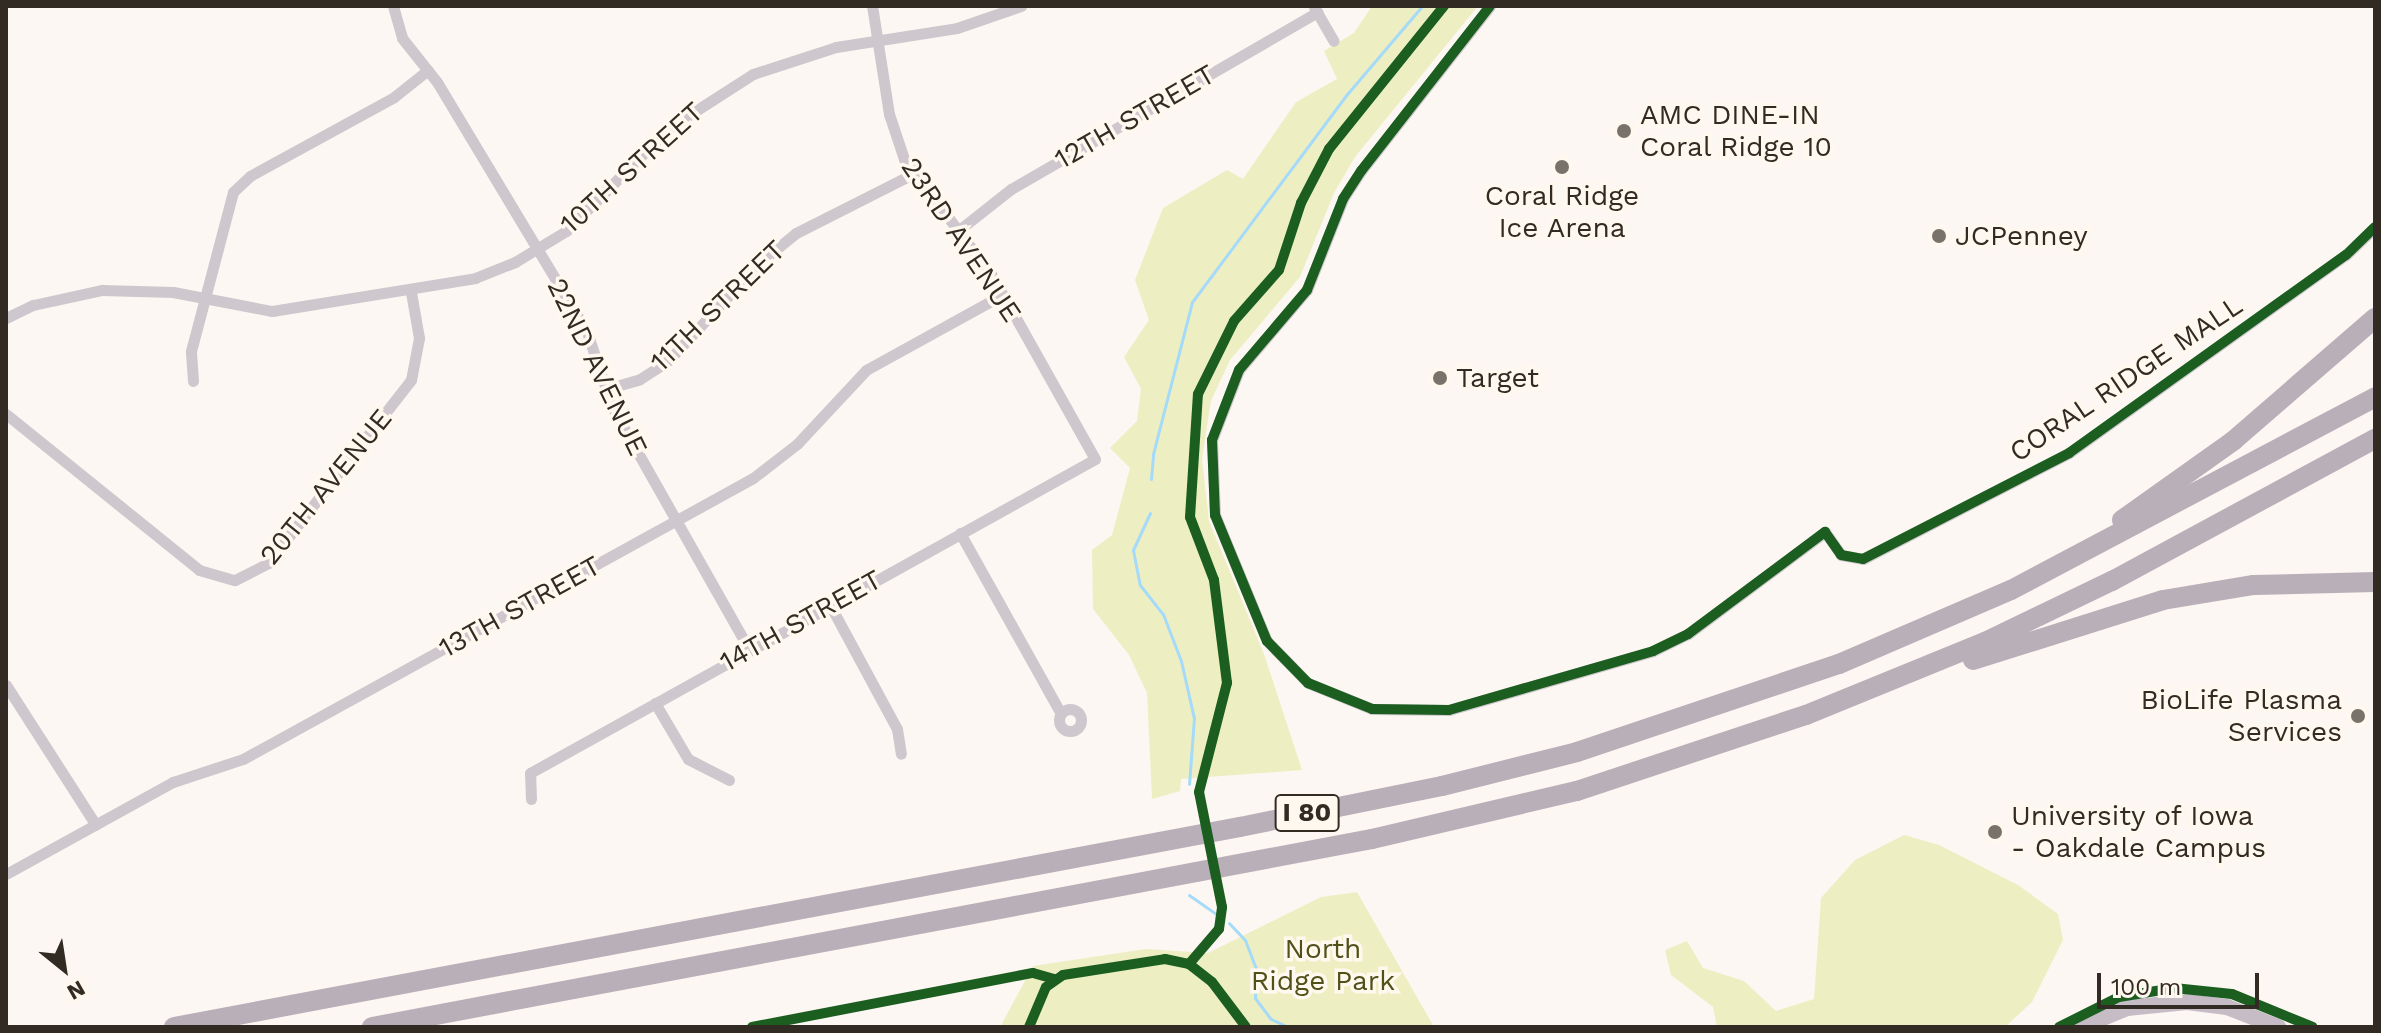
<!DOCTYPE html>
<style>
body{margin:0}
#map{position:relative;width:2381px;height:1033px;overflow:hidden;background:#fcf7f2;font-family:"Work Sans",sans-serif}
div>[style]{position:absolute}
.green>*{inset:0;background:#edefc3}
.stream>*{height:3px;margin:-1.5px;padding:0 1.5px;transform-origin:1.5px;border-radius:1.5px;background:#a5daf9}
.street>*{height:11px;margin:-5.5px;padding:0 5.5px;transform-origin:5.5px;border-radius:5.5px;background:#cec7cd}
.street>.ring{margin:-5.5px;padding:0;box-sizing:content-box;background:none;border:11px solid #cec7cd;border-radius:50%}
.secondary>*{height:16px;margin:-8px;padding:0 8px;transform-origin:8px;border-radius:8px;background:#c6bcc6}
.highway>*{height:20px;margin:-10px;padding:0 10px;transform-origin:10px;border-radius:10px;background:#b9afb9}
.cycleway>*{height:10px;margin:-5px;padding:0 5px;transform-origin:5px;border-radius:5px;background:#1b5e20}
.dots>*{width:22px;height:22px;translate:-50% -50%;box-sizing:border-box;border:4px solid #fff8ef;border-radius:50%}
span{translate:-50% -50%;white-space:nowrap;text-align:center;line-height:1.15;-webkit-text-stroke:7px #fff8ef;paint-order:stroke}
.shield-label span{padding:2px 6px;background:#fff8ef;border:2px solid;border-radius:6px;-webkit-text-stroke-width:0}
.shield-label{font-size:26px;color:#322b23;font-weight:700}
.poi-label{font-size:28px;color:#322b23}
.left{translate:0 -50%;text-align:left}
.right{translate:-100% -50%;text-align:right}
.street-label{font-size:28px;color:#322b23}
.park-label{font-size:28px;color:#4d5219}
.frame{position:absolute;inset:0;border:8px solid #322b23;pointer-events:none}
.north{position:absolute;left:24px;top:929px;width:80px;height:80px;-webkit-text-stroke:6px #fff8ef;paint-order:stroke;rotate:150deg;font-size:22px;font-weight:700;line-height:32px;text-align:center;color:#322b23}
.north::after{content:'';display:block;margin:auto;width:28px;height:36px;background:#322b23;clip-path:polygon(50% 0,100% 100%,50% 72%,0 100%)}
.scale{position:absolute;left:2097px;top:973px;width:162px;height:36px;box-sizing:border-box;border:4px solid #322b23;border-top:0;padding-left:10px;font-size:24px;line-height:28px;white-space:nowrap;color:#322b23;-webkit-text-stroke:6px #fff8ef;paint-order:stroke}
</style>
<div id="map">
<div class="green">
<div style="clip-path:polygon(1372px 6px,1478px 6px,1355px 157px,1334px 193px,1300px 277px,1230px 360px,1211px 401px,1202px 459px,1209px 521px,1264px 654px,1302px 770px,1181px 779px,1180px 791px,1152px 799px,1147px 693px,1129px 655px,1093px 609px,1092px 550px,1112px 535px,1130px 468px,1110px 448px,1137px 421px,1141px 389px,1124px 357px,1149px 320px,1135px 280px,1163px 208px,1227px 170px,1243px 179px,1296px 102px,1337px 79px,1324px 51px,1354px 33px)"></div>
<div style="clip-path:polygon(1904px 835px,1939px 845px,2018px 885px,2058px 914px,2063px 940px,2032px 1002px,2005px 1027px,1717px 1027px,1713px 1007px,1671px 975px,1665px 950px,1687px 941px,1703px 968px,1744px 981px,1776px 1011px,1814px 999px,1821px 898px,1855px 860px)"></div>
<div style="clip-path:polygon(1357px 892px,1434px 1027px,1000px 1027px,1033px 966px,1146px 949px,1208px 953px,1321px 897px)"></div>
</div>
<div class="stream">
<div style="left:1151px;top:479px;width:25px;rotate:-85deg"></div>
<div style="left:1153px;top:454px;width:157px;rotate:-75.6deg"></div>
<div style="left:1192px;top:302px;width:261px;rotate:-53.3deg"></div>
<div style="left:1348px;top:93px;width:114px;rotate:-49.6deg"></div>
<div style="left:1150px;top:513px;width:41px;rotate:114.7deg"></div>
<div style="left:1133px;top:550px;width:36px;rotate:79deg"></div>
<div style="left:1140px;top:585px;width:37px;rotate:52deg"></div>
<div style="left:1163px;top:614px;width:50px;rotate:69deg"></div>
<div style="left:1181px;top:661px;width:58px;rotate:77.2deg"></div>
<div style="left:1194px;top:718px;width:66px;rotate:94.3deg"></div>
<div style="left:1189px;top:895px;width:32px;rotate:35deg"></div>
<div style="left:1229px;top:923px;width:23px;rotate:47deg"></div>
<div style="left:1245px;top:940px;width:31px;rotate:69deg"></div>
<div style="left:1256px;top:969px;width:29px;rotate:92deg"></div>
<div style="left:1255px;top:998px;width:26px;rotate:53deg"></div>
<div style="left:1271px;top:1019px;width:19px;rotate:25deg"></div>
</div>
<div class="street">
<div style="left:393px;top:6px;width:33px;rotate:74deg"></div>
<div style="left:402px;top:38px;width:56px;rotate:51.5deg"></div>
<div style="left:437px;top:82px;width:292px;rotate:59deg"></div>
<div style="left:587px;top:332px;width:79px;rotate:71.6deg"></div>
<div style="left:612px;top:407px;width:278px;rotate:60.5deg"></div>
<div style="left:1490px;top:6px;width:209px;rotate:128deg"></div>
<div style="left:1361px;top:171px;width:33px;rotate:123deg"></div>
<div style="left:1343px;top:199px;width:98px;rotate:111.6deg"></div>
<div style="left:1307px;top:290px;width:105px;rotate:130.4deg"></div>
<div style="left:1239px;top:370px;width:75px;rotate:111.1deg"></div>
<div style="left:1212px;top:440px;width:75px;rotate:87.7deg"></div>
<div style="left:1215px;top:515px;width:136px;rotate:67.6deg"></div>
<div style="left:1267px;top:641px;width:59px;rotate:45.7deg"></div>
<div style="left:1308px;top:683px;width:69px;rotate:22.1deg"></div>
<div style="left:1372px;top:709px;width:77px;rotate:0.7deg"></div>
<div style="left:1449px;top:710px;width:212px;rotate:-16.1deg"></div>
<div style="left:1653px;top:651px;width:39px;rotate:-26deg"></div>
<div style="left:1688px;top:634px;width:171px;rotate:-36.7deg"></div>
<div style="left:1825px;top:532px;width:28px;rotate:55deg"></div>
<div style="left:1841px;top:555px;width:22px;rotate:10deg"></div>
<div style="left:1863px;top:559px;width:232px;rotate:-27.2deg"></div>
<div style="left:2069px;top:453px;width:340px;rotate:-35.6deg"></div>
<div style="left:2346px;top:255px;width:40px;rotate:-44deg"></div>
<div style="left:1314px;top:7px;width:39px;rotate:60deg"></div>
<div style="left:959px;top:230px;width:66px;rotate:-38.3deg"></div>
<div style="left:1011px;top:189px;width:354px;rotate:-30deg"></div>
<div style="left:6px;top:318px;width:30px;rotate:-26deg"></div>
<div style="left:33px;top:305px;width:71px;rotate:-12.3deg"></div>
<div style="left:102px;top:290px;width:71px;rotate:1.6deg"></div>
<div style="left:173px;top:292px;width:101px;rotate:10.9deg"></div>
<div style="left:272px;top:311px;width:206px;rotate:-9.2deg"></div>
<div style="left:475px;top:278px;width:43px;rotate:-21.8deg"></div>
<div style="left:515px;top:262px;width:60px;rotate:-31.3deg"></div>
<div style="left:566px;top:231px;width:146px;rotate:-45deg"></div>
<div style="left:669px;top:128px;width:100px;rotate:-32.7deg"></div>
<div style="left:753px;top:74px;width:87px;rotate:-18deg"></div>
<div style="left:836px;top:47px;width:122px;rotate:-8.9deg"></div>
<div style="left:957px;top:28px;width:68px;rotate:-19deg"></div>
<div style="left:193px;top:381px;width:30px;rotate:-94deg"></div>
<div style="left:191px;top:351px;width:164px;rotate:-75.2deg"></div>
<div style="left:233px;top:192px;width:23px;rotate:-43deg"></div>
<div style="left:250px;top:176px;width:164px;rotate:-28.7deg"></div>
<div style="left:394px;top:97px;width:43px;rotate:-38.5deg"></div>
<div style="left:606px;top:389px;width:35px;rotate:-16deg"></div>
<div style="left:640px;top:379px;width:33px;rotate:-33deg"></div>
<div style="left:668px;top:361px;width:132px;rotate:-47.1deg"></div>
<div style="left:758px;top:264px;width:49px;rotate:-39.2deg"></div>
<div style="left:796px;top:233px;width:131px;rotate:-26.8deg"></div>
<div style="left:6px;top:414px;width:248px;rotate:38.9deg"></div>
<div style="left:199px;top:570px;width:37px;rotate:16deg"></div>
<div style="left:235px;top:580px;width:37px;rotate:-27deg"></div>
<div style="left:268px;top:563px;width:232px;rotate:-52deg"></div>
<div style="left:411px;top:380px;width:43px;rotate:-79.2deg"></div>
<div style="left:419px;top:338px;width:47px;rotate:-99.9deg"></div>
<div style="left:960px;top:533px;width:207px;rotate:60.8deg"></div>
<div style="left:830px;top:605px;width:141px;rotate:61.6deg"></div>
<div style="left:897px;top:729px;width:25px;rotate:81deg"></div>
<div style="left:6px;top:685px;width:166px;rotate:57.3deg"></div>
<div style="left:655px;top:703px;width:65px;rotate:59.5deg"></div>
<div style="left:688px;top:759px;width:46px;rotate:27.1deg"></div>
<div class="ring" style="left:1059px;top:709px;width:11px;height:11px"></div>
<div style="left:531px;top:799px;width:26px;rotate:-92deg"></div>
<div style="left:530px;top:773px;width:646px;rotate:-29.06deg"></div>
<div style="left:1095px;top:459px;width:212px;rotate:-119.3deg"></div>
<div style="left:991px;top:274px;width:144px;rotate:-127.1deg"></div>
<div style="left:904px;top:159px;width:47px;rotate:-108.4deg"></div>
<div style="left:889px;top:114px;width:109px;rotate:-98.9deg"></div>
<div style="left:6px;top:874px;width:191px;rotate:-28.9deg"></div>
<div style="left:173px;top:782px;width:74px;rotate:-18.2deg"></div>
<div style="left:243px;top:759px;width:582px;rotate:-28.85deg"></div>
<div style="left:753px;top:478px;width:56px;rotate:-37.7deg"></div>
<div style="left:797px;top:444px;width:101px;rotate:-47deg"></div>
<div style="left:866px;top:370px;width:155px;rotate:-28.9deg"></div>
</div>
<div class="secondary">
<div style="left:2081px;top:1027px;width:50px;rotate:-22.4deg"></div>
<div style="left:2127px;top:1008px;width:60px;rotate:-5.7deg"></div>
<div style="left:2187px;top:1002px;width:40px;rotate:7.1deg"></div>
<div style="left:2227px;top:1007px;width:55px;rotate:21.4deg"></div>
</div>
<div class="highway">
<div style="left:2122px;top:520px;width:136px;rotate:-35.4deg"></div>
<div style="left:2233px;top:441px;width:188px;rotate:-40.9deg"></div>
<div style="left:1973px;top:660px;width:199px;rotate:-17.5deg"></div>
<div style="left:2163px;top:600px;width:92px;rotate:-9.4deg"></div>
<div style="left:2254px;top:585px;width:121px;rotate:-1.4deg"></div>
<div style="left:174px;top:1027px;width:1085px;rotate:-10.63deg"></div>
<div style="left:1240px;top:827px;width:206px;rotate:-11.5deg"></div>
<div style="left:1442px;top:786px;width:139px;rotate:-14.1deg"></div>
<div style="left:1577px;top:752px;width:276px;rotate:-18.6deg"></div>
<div style="left:1839px;top:664px;width:187px;rotate:-23.3deg"></div>
<div style="left:2011px;top:590px;width:412px;rotate:-27.9deg"></div>
<div style="left:372px;top:1027px;width:1018px;rotate:-10.65deg"></div>
<div style="left:1372px;top:839px;width:211px;rotate:-13.2deg"></div>
<div style="left:1577px;top:791px;width:241px;rotate:-18.4deg"></div>
<div style="left:1806px;top:715px;width:193px;rotate:-22.2deg"></div>
<div style="left:1985px;top:642px;width:141px;rotate:-25.7deg"></div>
<div style="left:2112px;top:581px;width:299px;rotate:-28.4deg"></div>
</div>
<div class="cycleway">
<div style="left:1490px;top:6px;width:209px;rotate:128deg"></div>
<div style="left:1361px;top:171px;width:33px;rotate:123deg"></div>
<div style="left:1343px;top:199px;width:98px;rotate:111.6deg"></div>
<div style="left:1307px;top:290px;width:105px;rotate:130.4deg"></div>
<div style="left:1239px;top:370px;width:75px;rotate:111.1deg"></div>
<div style="left:1212px;top:440px;width:75px;rotate:87.7deg"></div>
<div style="left:1215px;top:515px;width:136px;rotate:67.6deg"></div>
<div style="left:1267px;top:641px;width:59px;rotate:45.7deg"></div>
<div style="left:1308px;top:683px;width:69px;rotate:22.1deg"></div>
<div style="left:1372px;top:709px;width:77px;rotate:0.7deg"></div>
<div style="left:1449px;top:710px;width:212px;rotate:-16.1deg"></div>
<div style="left:1653px;top:651px;width:39px;rotate:-26deg"></div>
<div style="left:1688px;top:634px;width:171px;rotate:-36.7deg"></div>
<div style="left:1825px;top:532px;width:28px;rotate:55deg"></div>
<div style="left:1841px;top:555px;width:22px;rotate:10deg"></div>
<div style="left:1863px;top:559px;width:232px;rotate:-27.2deg"></div>
<div style="left:2069px;top:453px;width:340px;rotate:-35.6deg"></div>
<div style="left:2346px;top:255px;width:40px;rotate:-44deg"></div>
<div style="left:1189px;top:964px;width:46px;rotate:-49.4deg"></div>
<div style="left:1219px;top:929px;width:22px;rotate:-82deg"></div>
<div style="left:1222px;top:907px;width:117px;rotate:-101.3deg"></div>
<div style="left:1199px;top:792px;width:113px;rotate:-75.6deg"></div>
<div style="left:1227px;top:683px;width:104px;rotate:-97.2deg"></div>
<div style="left:1214px;top:580px;width:67px;rotate:-110.9deg"></div>
<div style="left:1190px;top:517px;width:123px;rotate:-86.3deg"></div>
<div style="left:1198px;top:394px;width:81px;rotate:-63.7deg"></div>
<div style="left:1234px;top:321px;width:68px;rotate:-48.6deg"></div>
<div style="left:1279px;top:270px;width:71px;rotate:-71.8deg"></div>
<div style="left:1301px;top:203px;width:61px;rotate:-62.6deg"></div>
<div style="left:1329px;top:149px;width:184px;rotate:-51.2deg"></div>
<div style="left:752px;top:1027px;width:286px;rotate:-10.9deg"></div>
<div style="left:1033px;top:973px;width:22px;rotate:16deg"></div>
<div style="left:1029px;top:1027px;width:43px;rotate:-67deg"></div>
<div style="left:1046px;top:987px;width:21px;rotate:-35deg"></div>
<div style="left:1063px;top:975px;width:103px;rotate:-8.9deg"></div>
<div style="left:1165px;top:959px;width:25px;rotate:12deg"></div>
<div style="left:1189px;top:964px;width:29px;rotate:38deg"></div>
<div style="left:1212px;top:982px;width:56px;rotate:52.9deg"></div>
<div style="left:2059px;top:1027px;width:67px;rotate:-26.6deg"></div>
<div style="left:2119px;top:997px;width:56px;rotate:-9.3deg"></div>
<div style="left:2174px;top:988px;width:58px;rotate:5.9deg"></div>
<div style="left:2232px;top:994px;width:87px;rotate:22.2deg"></div>
</div>
<div class="dots">
<div style="left:1624px;top:131px;background:#79726b"></div>
<div style="left:1562px;top:167px;background:#79726b"></div>
<div style="left:1939px;top:236px;background:#79726b"></div>
<div style="left:1440px;top:378px;background:#79726b"></div>
<div style="left:2358px;top:716px;background:#79726b"></div>
<div style="left:1995px;top:832px;background:#79726b"></div>
</div>
<div class="shield-label">
<span style="left:1307px;top:813px">I 80</span>
</div>
<div class="poi-label">
<span class="left" style="left:1640px;top:131px">AMC DINE-IN<br>Coral Ridge 10</span>
<span style="left:1562px;top:212px">Coral Ridge<br>Ice Arena</span>
<span class="left" style="left:1955px;top:236px">JCPenney</span>
<span class="left" style="left:1456px;top:378px">Target</span>
<span class="right" style="left:2342px;top:716px">BioLife Plasma<br>Services</span>
<span class="left" style="left:2011px;top:832px">University of Iowa<br>- Oakdale Campus</span>
</div>
<div class="street-label">
<span style="left:1135px;top:117px;rotate:-30deg">12TH STREET</span>
<span style="left:632px;top:168px;rotate:-42deg">10TH STREET</span>
<span style="left:961px;top:240px;rotate:56deg">23RD AVENUE</span>
<span style="left:718px;top:306px;rotate:-44deg">11TH STREET</span>
<span style="left:597px;top:367px;rotate:64deg">22ND AVENUE</span>
<span style="left:2126px;top:379px;rotate:-34deg">CORAL RIDGE MALL</span>
<span style="left:326px;top:487px;rotate:-51deg">20TH AVENUE</span>
<span style="left:520px;top:607px;rotate:-29deg">13TH STREET</span>
<span style="left:801px;top:621px;rotate:-29deg">14TH STREET</span>
</div>
<div class="park-label">
<span style="left:1323px;top:965px">North<br>Ridge Park</span>
</div>
<div class="frame"></div>
<div class="north">N</div>
<div class="scale">100 m</div>
</div>
